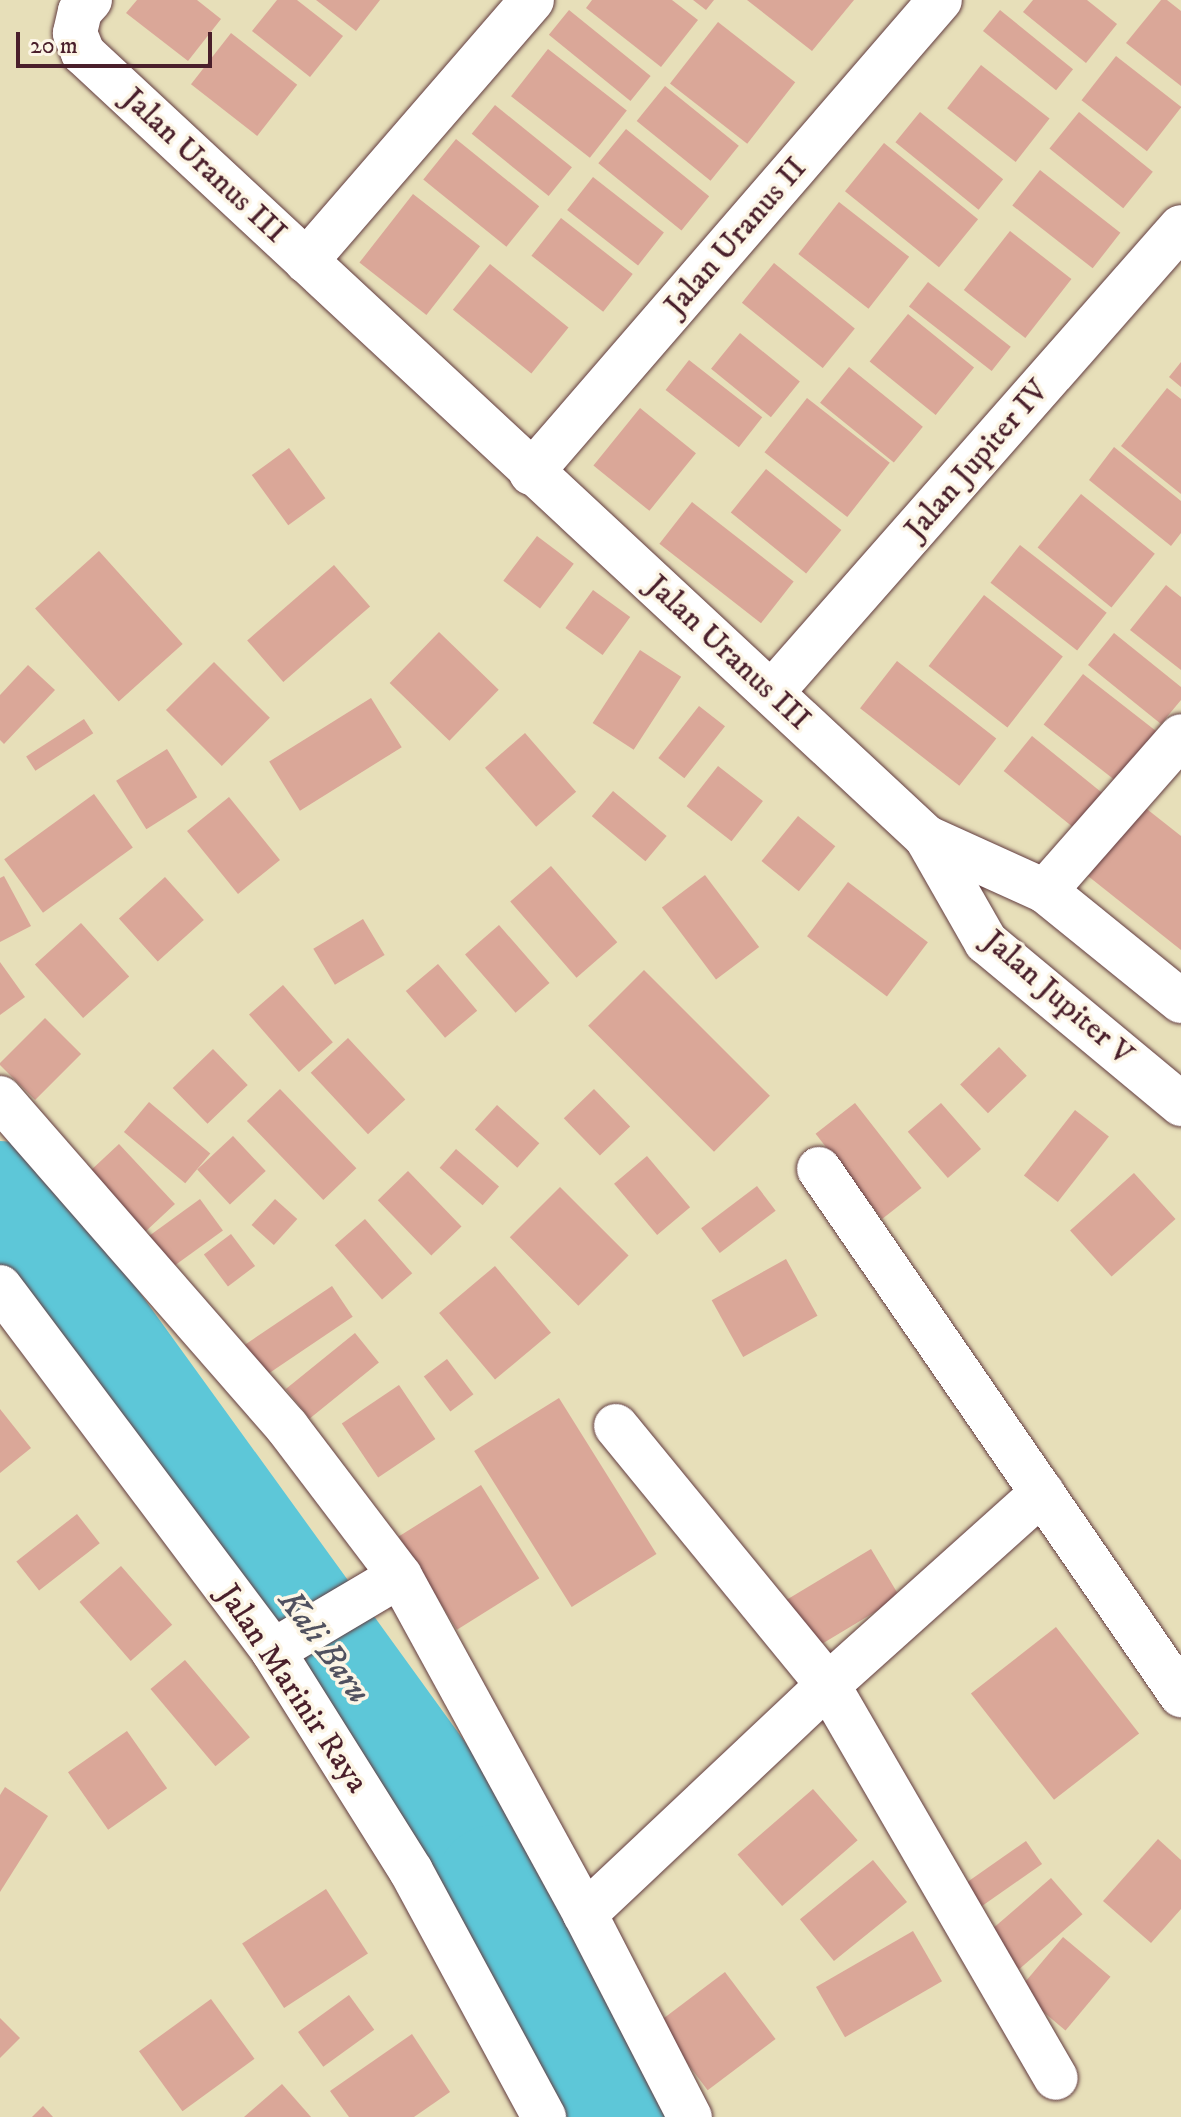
<!DOCTYPE html>
<style>
body{margin:0}
#map{position:relative;width:1181px;height:2117px;overflow:hidden;background:#e7dfb9;font-family:"IM FELL DW Pica",serif}
div>[style]{position:absolute}
.river>*{height:118px;margin:-59px;padding:0 59px;transform-origin:59px;border-radius:59px;background:#5dc7d8}
.building>*{inset:0;background:#daa798;transform-origin:0 0}
.roads{filter:drop-shadow(0 0 2px #623c40) drop-shadow(0 0 2px #623c40)}
.minor>*{height:44px;margin:-22px;padding:0 22px;transform-origin:22px;border-radius:22px;background:#fff}
span{translate:-50% -50%;white-space:nowrap;text-align:center;line-height:1.15;-webkit-text-stroke:7px #fcf5e5;paint-order:stroke}
.street-label{font-size:32px;color:#4a1f2b}
.water-label{font-size:34px;color:#50515f;font-style:italic}
.scale{position:absolute;left:16px;top:32px;width:196px;height:36px;box-sizing:border-box;border:4px solid #4a1f2b;border-top:0;padding-left:10px;font-size:24px;line-height:28px;white-space:nowrap;color:#4a1f2b;-webkit-text-stroke:6px #fcf5e5;paint-order:stroke}
</style>
<div id="map">
<div class="river">
<div style="left:0;top:1200px;width:844px;rotate:54.11deg"></div>
<div style="left:495px;top:1884px;width:259px;rotate:64.1deg"></div>
</div>
<div class="building">
<div style="clip-path:polygon(137px 0,197px 0,221px 19px,188px 61px,126px 13px)"></div>
<div style="clip-path:polygon(277px 0,297px 0,343px 36px,310px 77px,252px 31px)"></div>
<div style="clip-path:polygon(316px 0,380px 0,356px 31px)"></div>
<div style="clip-path:polygon(592px 0,672px 0,698px 20px,661px 67px,586px 8px)"></div>
<div style="clip-path:polygon(693px 0,714px 0,706px 10px)"></div>
<div style="clip-path:polygon(747px 0,854px 0,812px 51px)"></div>
<div style="clip-path:polygon(1033px 0,1087px 0,1117px 24px,1086px 63px,1023px 12px)"></div>
<div style="clip-path:polygon(1161px 0,1167px 0,1181px 11px,1181px 86px,1126px 43px)"></div>
<div style="left:569px;top:10px;width:105px;height:32px;rotate:39deg"></div>
<div style="left:1000px;top:10px;width:94px;height:27px;rotate:39deg"></div>
<div style="left:718px;top:22px;width:98px;height:78px;rotate:38deg"></div>
<div style="left:231px;top:33px;width:84px;height:65px;rotate:38deg"></div>
<div style="left:548px;top:49px;width:100px;height:60px;rotate:38deg"></div>
<div style="left:1116px;top:56px;width:83px;height:56px;rotate:38deg"></div>
<div style="left:981px;top:65px;width:87px;height:55px;rotate:38deg"></div>
<div style="left:665px;top:86px;width:95px;height:45px;rotate:39deg"></div>
<div style="left:495px;top:105px;width:99px;height:37px;rotate:39deg"></div>
<div style="left:920px;top:112px;width:107px;height:39px;rotate:39deg"></div>
<div style="left:1079px;top:112px;width:95px;height:47px;rotate:39deg"></div>
<div style="left:626px;top:129px;width:107px;height:44px;rotate:39deg"></div>
<div style="left:456px;top:139px;width:107px;height:52px;rotate:39deg"></div>
<div style="left:884px;top:143px;width:121px;height:62px;rotate:39deg"></div>
<div style="left:1040px;top:170px;width:102px;height:45px;rotate:38deg"></div>
<div style="left:593px;top:177px;width:90px;height:42px;rotate:38deg"></div>
<div style="left:413px;top:194px;width:85px;height:87px;rotate:38deg"></div>
<div style="left:839px;top:202px;width:89px;height:66px;rotate:38deg"></div>
<div style="left:561px;top:218px;width:91px;height:48px;rotate:38deg"></div>
<div style="left:1010px;top:231px;width:78px;height:75px;rotate:38deg"></div>
<div style="left:774px;top:263px;width:104px;height:51px;rotate:39deg"></div>
<div style="left:490px;top:264px;width:101px;height:59px;rotate:39deg"></div>
<div style="left:928px;top:282px;width:105px;height:31px;rotate:38deg"></div>
<div style="left:908px;top:314px;width:85px;height:61px;rotate:39deg"></div>
<div style="left:740px;top:333px;width:77px;height:46px;rotate:39deg"></div>
<div style="left:689px;top:360px;width:93px;height:38px;rotate:38deg"></div>
<div style="clip-path:polygon(1181px 362px,1181px 387px,1169px 377px)"></div>
<div style="left:849px;top:367px;width:95px;height:46px;rotate:39deg"></div>
<div style="clip-path:polygon(1167px 388px,1181px 399px,1181px 494px,1121px 446px)"></div>
<div style="left:807px;top:398px;width:105px;height:69px;rotate:38deg"></div>
<div style="left:640px;top:408px;width:72px;height:74px;rotate:39deg"></div>
<div style="clip-path:polygon(1114px 447px,1181px 501px,1181px 533px,1171px 546px,1089px 480px)"></div>
<div style="left:289px;top:448px;width:62px;height:46px;rotate:54deg"></div>
<div style="left:766px;top:469px;width:97px;height:56px;rotate:39deg"></div>
<div style="left:1081px;top:494px;width:95px;height:69px;rotate:39deg"></div>
<div style="left:692px;top:502px;width:129px;height:53px;rotate:38deg"></div>
<div style="left:537px;top:536px;width:46px;height:56px;rotate:37deg"></div>
<div style="left:1020px;top:545px;width:110px;height:48px;rotate:38deg"></div>
<div style="left:99px;top:551px;width:125px;height:86px;rotate:48deg"></div>
<div style="left:334px;top:565px;width:55px;height:115px;rotate:49deg"></div>
<div style="clip-path:polygon(1166px 585px,1181px 597px,1181px 670px,1130px 630px)"></div>
<div style="left:593px;top:590px;width:46px;height:47px;rotate:36deg"></div>
<div style="left:984px;top:595px;width:100px;height:90px;rotate:38deg"></div>
<div style="left:439px;top:632px;width:83px;height:71px;rotate:44deg"></div>
<div style="clip-path:polygon(1114px 633px,1181px 687px,1181px 700px,1161px 724px,1088px 665px)"></div>
<div style="left:640px;top:650px;width:49px;height:87px;rotate:33deg"></div>
<div style="left:897px;top:661px;width:126px;height:60px;rotate:38deg"></div>
<div style="left:214px;top:662px;width:79px;height:68px;rotate:45deg"></div>
<div style="clip-path:polygon(28px 665px,55px 690px,4px 744px,0 740px,0 695px)"></div>
<div style="left:1083px;top:674px;width:102px;height:64px;rotate:38deg"></div>
<div style="left:371px;top:698px;width:58px;height:120px;rotate:58deg"></div>
<div style="left:699px;top:706px;width:33px;height:66px;rotate:38deg"></div>
<div style="left:84px;top:719px;width:17px;height:69px;rotate:57deg"></div>
<div style="left:525px;top:733px;width:78px;height:53px;rotate:49deg"></div>
<div style="left:1032px;top:736px;width:96px;height:45px;rotate:39deg"></div>
<div style="left:167px;top:749px;width:57px;height:60px;rotate:58deg"></div>
<div style="left:718px;top:766px;width:57px;height:51px;rotate:38deg"></div>
<div style="left:613px;top:791px;width:70px;height:33px;rotate:40deg"></div>
<div style="left:94px;top:794px;width:66px;height:111px;rotate:54deg"></div>
<div style="left:229px;top:797px;width:81px;height:54px;rotate:51deg"></div>
<div style="clip-path:polygon(1143px 806px,1181px 836px,1181px 950px,1088px 876px)"></div>
<div style="left:798px;top:816px;width:48px;height:58px;rotate:39deg"></div>
<div style="left:551px;top:866px;width:101px;height:54px;rotate:49deg"></div>
<div style="left:705px;top:875px;width:90px;height:54px;rotate:53deg"></div>
<div style="clip-path:polygon(4px 876px,31px 926px,0 942px,0 878px)"></div>
<div style="left:165px;top:877px;width:58px;height:62px;rotate:48deg"></div>
<div style="left:848px;top:882px;width:100px;height:68px;rotate:37deg"></div>
<div style="left:363px;top:919px;width:42px;height:58px;rotate:59deg"></div>
<div style="left:81px;top:923px;width:72px;height:62px;rotate:48deg"></div>
<div style="left:499px;top:925px;width:77px;height:45px;rotate:49deg"></div>
<div style="clip-path:polygon(0 962px,25px 997px,0 1015px)"></div>
<div style="left:438px;top:964px;width:61px;height:42px;rotate:50deg"></div>
<div style="left:644px;top:970px;width:178px;height:79px;rotate:45deg"></div>
<div style="left:283px;top:985px;width:76px;height:45px;rotate:49deg"></div>
<div style="left:45px;top:1018px;width:51px;height:65px;rotate:45deg"></div>
<div style="left:348px;top:1038px;width:84px;height:51px;rotate:47deg"></div>
<div style="left:999px;top:1047px;width:40px;height:54px;rotate:46deg"></div>
<div style="left:213px;top:1049px;width:50px;height:56px;rotate:46deg"></div>
<div style="left:280px;top:1089px;width:110px;height:46px;rotate:46deg"></div>
<div style="left:594px;top:1089px;width:52px;height:42px;rotate:46deg"></div>
<div style="left:149px;top:1102px;width:80px;height:39px;rotate:40deg"></div>
<div style="left:855px;top:1103px;width:108px;height:50px;rotate:52deg"></div>
<div style="left:941px;top:1103px;width:61px;height:44px;rotate:49deg"></div>
<div style="left:497px;top:1105px;width:57px;height:33px;rotate:42deg"></div>
<div style="left:1075px;top:1110px;width:43px;height:83px;rotate:38deg"></div>
<div style="left:233px;top:1136px;width:48px;height:49px;rotate:47deg"></div>
<div style="left:119px;top:1144px;width:82px;height:45px;rotate:47deg"></div>
<div style="left:456px;top:1149px;width:57px;height:25px;rotate:41deg"></div>
<div style="left:647px;top:1156px;width:67px;height:43px;rotate:50deg"></div>
<div style="left:408px;top:1171px;width:77px;height:42px;rotate:46deg"></div>
<div style="left:1134px;top:1173px;width:62px;height:86px;rotate:48deg"></div>
<div style="left:757px;top:1186px;width:31px;height:70px;rotate:53deg"></div>
<div style="left:560px;top:1187px;width:97px;height:71px;rotate:45deg"></div>
<div style="left:200px;top:1199px;width:39px;height:66px;rotate:54deg"></div>
<div style="left:275px;top:1199px;width:30px;height:35px;rotate:42deg"></div>
<div style="left:365px;top:1219px;width:72px;height:40px;rotate:49deg"></div>
<div style="left:231px;top:1234px;width:40px;height:34px;rotate:53deg"></div>
<div style="left:786px;top:1259px;width:65px;height:85px;rotate:61deg"></div>
<div style="left:495px;top:1266px;width:87px;height:73px;rotate:50deg"></div>
<div style="left:332px;top:1286px;width:37px;height:105px;rotate:56deg"></div>
<div style="left:355px;top:1333px;width:38px;height:89px;rotate:51deg"></div>
<div style="left:447px;top:1359px;width:44px;height:29px;rotate:53deg"></div>
<div style="left:399px;top:1385px;width:65px;height:69px;rotate:56deg"></div>
<div style="left:559px;top:1398px;width:184px;height:100px;rotate:58deg"></div>
<div style="clip-path:polygon(0 1409px,31px 1448px,0 1473px)"></div>
<div style="left:481px;top:1485px;width:110px;height:97px;rotate:58deg"></div>
<div style="left:77px;top:1514px;width:37px;height:77px;rotate:52deg"></div>
<div style="left:871px;top:1549px;width:56px;height:110px;rotate:59deg"></div>
<div style="left:121px;top:1566px;width:78px;height:55px;rotate:49deg"></div>
<div style="left:1056px;top:1627px;width:135px;height:108px;rotate:52deg"></div>
<div style="left:185px;top:1660px;width:101px;height:45px;rotate:50deg"></div>
<div style="left:127px;top:1731px;width:70px;height:72px;rotate:55deg"></div>
<div style="clip-path:polygon(5px 1787px,48px 1816px,0 1892px,0 1795px)"></div>
<div style="left:813px;top:1789px;width:68px;height:100px;rotate:49deg"></div>
<div style="clip-path:polygon(1158px 1839px,1181px 1860px,1181px 1909px,1151px 1943px,1103px 1901px)"></div>
<div style="left:1026px;top:1841px;width:28px;height:92px;rotate:55deg"></div>
<div style="left:873px;top:1860px;width:54px;height:94px;rotate:51deg"></div>
<div style="left:1051px;top:1878px;width:48px;height:84px;rotate:49deg"></div>
<div style="left:326px;top:1889px;width:77px;height:100px;rotate:57deg"></div>
<div style="left:913px;top:1931px;width:58px;height:112px;rotate:60deg"></div>
<div style="left:1063px;top:1937px;width:62px;height:70px;rotate:40deg"></div>
<div style="left:725px;top:1972px;width:84px;height:85px;rotate:53deg"></div>
<div style="left:349px;top:1995px;width:43px;height:63px;rotate:54deg"></div>
<div style="left:211px;top:1999px;width:74px;height:89px;rotate:54deg"></div>
<div style="clip-path:polygon(0 2018px,20px 2038px,0 2058px)"></div>
<div style="clip-path:polygon(412px 2034px,450px 2092px,414px 2117px,349px 2117px,330px 2091px)"></div>
<div style="clip-path:polygon(282px 2084px,311px 2117px,244px 2117px)"></div>
<div style="clip-path:polygon(43px 2106px,53px 2117px,32px 2117px)"></div>
</div>
<div class="roads">
<div class="minor">
<div style="left:90px;top:0;width:15px;rotate:132deg"></div>
<div style="left:80px;top:11px;width:23px;rotate:103deg"></div>
<div style="left:75px;top:33px;width:22px;rotate:68deg"></div>
<div style="left:83px;top:53px;width:1151px;rotate:42.92deg"></div>
<div style="left:926px;top:837px;width:131px;rotate:24.4deg"></div>
<div style="left:1045px;top:891px;width:175px;rotate:39deg"></div>
<div style="left:306px;top:261px;width:345px;rotate:-49.1deg"></div>
<div style="left:531px;top:473px;width:625px;rotate:-49.15deg"></div>
<div style="left:772px;top:692px;width:619px;rotate:-48.67deg"></div>
<div style="left:926px;top:837px;width:121px;rotate:60.3deg"></div>
<div style="left:986px;top:942px;width:254px;rotate:39.7deg"></div>
<div style="left:1045px;top:891px;width:206px;rotate:-48.7deg"></div>
<div style="left:0;top:1098px;width:437px;rotate:48.9deg"></div>
<div style="left:287px;top:1427px;width:187px;rotate:52.8deg"></div>
<div style="left:400px;top:1576px;width:385px;rotate:61.3deg"></div>
<div style="left:585px;top:1914px;width:229px;rotate:62.7deg"></div>
<div style="left:819px;top:1169px;width:639px;rotate:55.46deg"></div>
<div style="left:0;top:1287px;width:455px;rotate:53.1deg"></div>
<div style="left:273px;top:1651px;width:260px;rotate:57.9deg"></div>
<div style="left:411px;top:1871px;width:280px;rotate:61.6deg"></div>
<div style="left:616px;top:1426px;width:335px;rotate:50.7deg"></div>
<div style="left:828px;top:1685px;width:454px;rotate:59.9deg"></div>
<div style="left:273px;top:1651px;width:147px;rotate:-30.6deg"></div>
<div style="left:585px;top:1914px;width:334px;rotate:-43.3deg"></div>
<div style="left:828px;top:1685px;width:288px;rotate:-41.9deg"></div>
</div>
</div>
<div class="street-label">
<span style="left:204px;top:166px;rotate:43deg">Jalan Uranus III</span>
<span style="left:736px;top:237px;rotate:-49deg">Jalan Uranus II</span>
<span style="left:977px;top:460px;rotate:-49deg">Jalan Jupiter IV</span>
<span style="left:728px;top:653px;rotate:43deg">Jalan Uranus III</span>
<span style="left:1058px;top:998px;rotate:41deg">Jalan Jupiter V</span>
<span style="left:292px;top:1689px;rotate:56deg">Jalan Marinir Raya</span>
</div>
<div class="water-label">
<span style="left:324px;top:1647px;rotate:54deg">Kali Baru</span>
</div>
<div class="scale">20 m</div>
</div>
